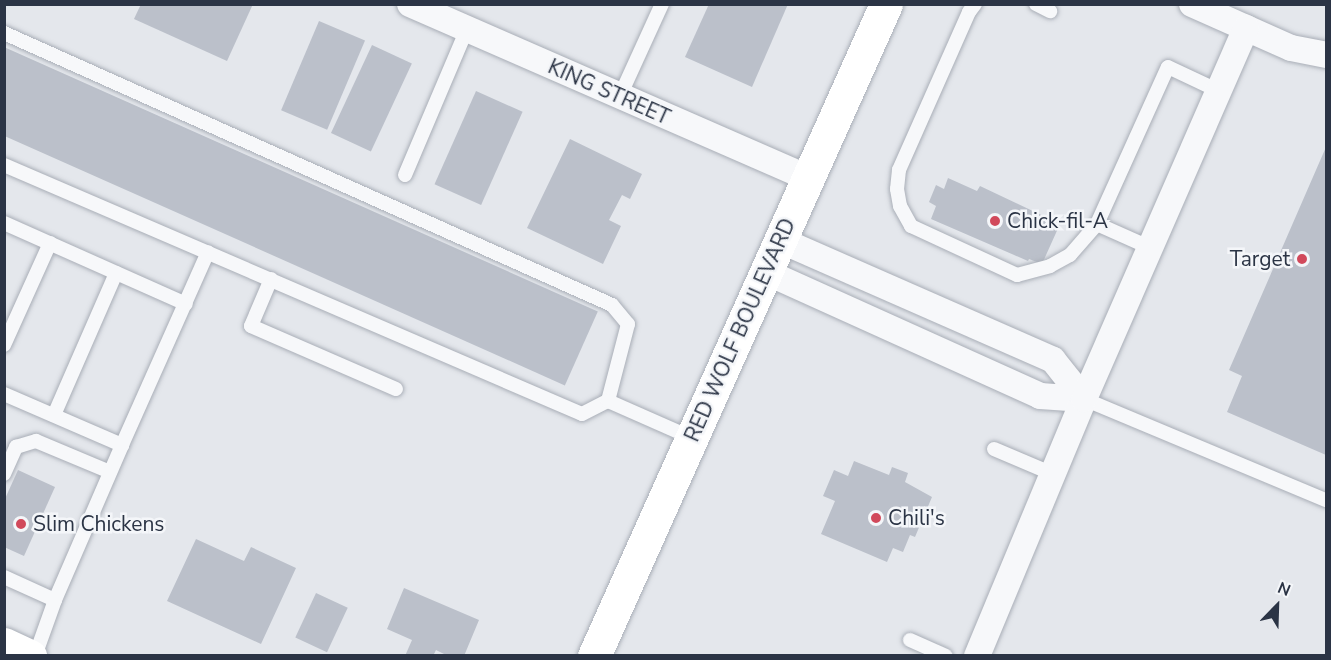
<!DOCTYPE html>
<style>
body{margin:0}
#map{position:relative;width:1331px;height:660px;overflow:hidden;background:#e4e7ec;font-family:"Nunito Sans",sans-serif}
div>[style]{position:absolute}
.building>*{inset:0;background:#bbc0ca;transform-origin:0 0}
.roads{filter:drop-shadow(0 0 2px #a9aeb7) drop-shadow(0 0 2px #a9aeb7)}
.service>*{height:14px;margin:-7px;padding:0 7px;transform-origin:7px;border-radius:7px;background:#f7f8fa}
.minor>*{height:26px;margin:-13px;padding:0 13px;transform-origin:13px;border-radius:13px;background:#f7f8fa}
.primary>*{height:33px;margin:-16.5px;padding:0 16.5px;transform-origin:16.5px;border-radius:16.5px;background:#fff}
.trunk>*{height:33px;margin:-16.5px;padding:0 16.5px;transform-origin:16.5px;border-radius:16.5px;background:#fff}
.dots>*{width:16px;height:16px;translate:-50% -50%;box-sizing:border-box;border:3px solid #f4f6f9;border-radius:50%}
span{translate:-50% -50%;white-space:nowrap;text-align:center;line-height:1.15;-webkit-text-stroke:5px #f4f6f9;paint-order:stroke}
.street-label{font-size:21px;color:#2b3445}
.poi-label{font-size:21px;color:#2b3445}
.left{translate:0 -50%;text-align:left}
.right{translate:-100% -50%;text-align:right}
.frame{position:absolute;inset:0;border:6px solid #2b3445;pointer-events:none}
.north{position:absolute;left:1247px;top:576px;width:60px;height:60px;-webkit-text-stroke:4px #f4f6f9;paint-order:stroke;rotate:23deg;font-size:16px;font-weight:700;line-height:24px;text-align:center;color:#2b3445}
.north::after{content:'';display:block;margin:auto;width:21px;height:27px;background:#2b3445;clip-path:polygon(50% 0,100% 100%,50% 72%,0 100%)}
</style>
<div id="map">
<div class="building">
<div style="clip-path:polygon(141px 4px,253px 4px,227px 61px,134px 19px)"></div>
<div style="clip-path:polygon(709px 4px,788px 4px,752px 87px,685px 57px)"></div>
<div style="left:319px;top:21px;width:50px;height:97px;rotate:23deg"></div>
<div style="left:372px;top:45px;width:44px;height:97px;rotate:25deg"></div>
<div style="left:4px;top:47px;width:650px;height:81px;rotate:24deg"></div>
<div style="left:476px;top:91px;width:51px;height:102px;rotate:24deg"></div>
<div style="clip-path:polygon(570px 139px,642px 174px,630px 199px,622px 195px,609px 220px,621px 226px,603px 264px,527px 228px)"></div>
<div style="clip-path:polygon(1326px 147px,1326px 455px,1227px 412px,1242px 376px,1229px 370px)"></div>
<div style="clip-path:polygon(948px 178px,977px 191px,980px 186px,1060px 224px,1042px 264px,1029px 259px,1028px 261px,931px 219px,936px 206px,929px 202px,936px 185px,944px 189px)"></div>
<div style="clip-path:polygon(854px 461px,889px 475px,892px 467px,908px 473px,905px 482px,932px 497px,915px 537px,910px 535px,903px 552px,893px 548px,887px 562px,821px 534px,835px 501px,823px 496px,834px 470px,848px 476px)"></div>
<div style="clip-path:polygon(18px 470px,55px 487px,24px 556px,4px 547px,4px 501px)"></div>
<div style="clip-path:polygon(196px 539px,244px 561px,251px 547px,296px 568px,261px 644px,167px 601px)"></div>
<div style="clip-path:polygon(404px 588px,479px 620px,464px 656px,448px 656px,436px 650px,433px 656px,405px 656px,412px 640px,387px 629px)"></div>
<div style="left:316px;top:593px;width:35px;height:49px;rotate:25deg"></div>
</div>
<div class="roads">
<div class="service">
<div style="left:975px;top:4px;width:10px;rotate:127deg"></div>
<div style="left:969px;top:12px;width:173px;rotate:113.9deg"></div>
<div style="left:899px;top:170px;width:19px;rotate:96deg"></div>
<div style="left:897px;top:189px;width:17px;rotate:80deg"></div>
<div style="left:900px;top:206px;width:23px;rotate:61deg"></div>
<div style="left:911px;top:226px;width:117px;rotate:24.8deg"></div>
<div style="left:1017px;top:275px;width:34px;rotate:-15deg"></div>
<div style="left:1050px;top:266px;width:23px;rotate:-29deg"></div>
<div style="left:1070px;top:255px;width:41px;rotate:-48.9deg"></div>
<div style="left:1097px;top:224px;width:172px;rotate:-65.7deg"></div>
<div style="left:1168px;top:67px;width:56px;rotate:25.2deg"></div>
<div style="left:1036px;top:4px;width:16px;rotate:27deg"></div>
<div style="left:4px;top:33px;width:666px;rotate:24.1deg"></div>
<div style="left:612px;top:305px;width:25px;rotate:50deg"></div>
<div style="left:628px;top:324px;width:80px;rotate:104.6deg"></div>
<div style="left:620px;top:96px;width:101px;rotate:-65.5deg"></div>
<div style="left:4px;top:165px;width:629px;rotate:23.31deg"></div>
<div style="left:582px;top:414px;width:29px;rotate:-27deg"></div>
<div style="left:608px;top:401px;width:92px;rotate:23.8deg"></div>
<div style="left:405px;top:175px;width:159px;rotate:-67deg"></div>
<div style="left:4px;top:223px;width:199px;rotate:24deg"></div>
<div style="left:1097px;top:224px;width:59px;rotate:24deg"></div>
<div style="left:271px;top:279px;width:51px;rotate:113.1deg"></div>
<div style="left:251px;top:326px;width:158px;rotate:23.5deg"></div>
<div style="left:4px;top:345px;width:112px;rotate:-65.7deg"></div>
<div style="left:4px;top:394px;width:129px;rotate:23.4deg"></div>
<div style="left:122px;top:445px;width:211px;rotate:-66deg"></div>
<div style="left:1084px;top:399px;width:262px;rotate:22.7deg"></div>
<div style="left:54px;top:415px;width:155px;rotate:-66.4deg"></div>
<div style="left:994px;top:449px;width:64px;rotate:23deg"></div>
<div style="left:4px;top:474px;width:30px;rotate:-66deg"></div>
<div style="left:16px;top:447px;width:21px;rotate:-17deg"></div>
<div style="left:36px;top:441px;width:80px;rotate:22.7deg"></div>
<div style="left:4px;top:577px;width:56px;rotate:24.3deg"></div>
<div style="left:910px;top:640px;width:39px;rotate:24deg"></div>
<div style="left:35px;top:656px;width:59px;rotate:-70.3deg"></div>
<div style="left:55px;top:600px;width:169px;rotate:-66.6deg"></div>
</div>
<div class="minor">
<div style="left:410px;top:4px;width:435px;rotate:23.6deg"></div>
<div style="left:1192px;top:4px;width:108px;rotate:24deg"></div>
<div style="left:1291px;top:48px;width:36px;rotate:11deg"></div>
<div style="left:780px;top:240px;width:298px;rotate:23.7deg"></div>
<div style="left:1053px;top:360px;width:50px;rotate:51.5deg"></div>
<div style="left:766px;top:272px;width:301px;rotate:24.3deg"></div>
<div style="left:1040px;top:396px;width:44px;rotate:3.9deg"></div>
<div style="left:977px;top:656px;width:278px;rotate:-67.4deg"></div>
<div style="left:1084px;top:399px;width:405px;rotate:-66.4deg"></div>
</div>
<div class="primary">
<div style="left:4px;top:644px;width:29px;rotate:25deg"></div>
</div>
<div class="trunk">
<div style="left:594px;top:656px;width:714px;rotate:-65.87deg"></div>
</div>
</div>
<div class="dots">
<div style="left:995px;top:221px;background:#d1495b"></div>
<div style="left:1302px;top:259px;background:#d1495b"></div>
<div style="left:876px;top:518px;background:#d1495b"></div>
<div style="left:21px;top:524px;background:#d1495b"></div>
</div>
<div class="street-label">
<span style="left:609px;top:92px;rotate:24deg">KING STREET</span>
<span style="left:740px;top:330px;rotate:-66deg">RED WOLF BOULEVARD</span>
</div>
<div class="poi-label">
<span class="left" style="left:1007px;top:221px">Chick-fil-A</span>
<span class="right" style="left:1290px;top:259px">Target</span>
<span class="left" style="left:888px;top:518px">Chili's</span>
<span class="left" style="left:33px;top:524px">Slim Chickens</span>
</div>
<div class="frame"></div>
<div class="north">N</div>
</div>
